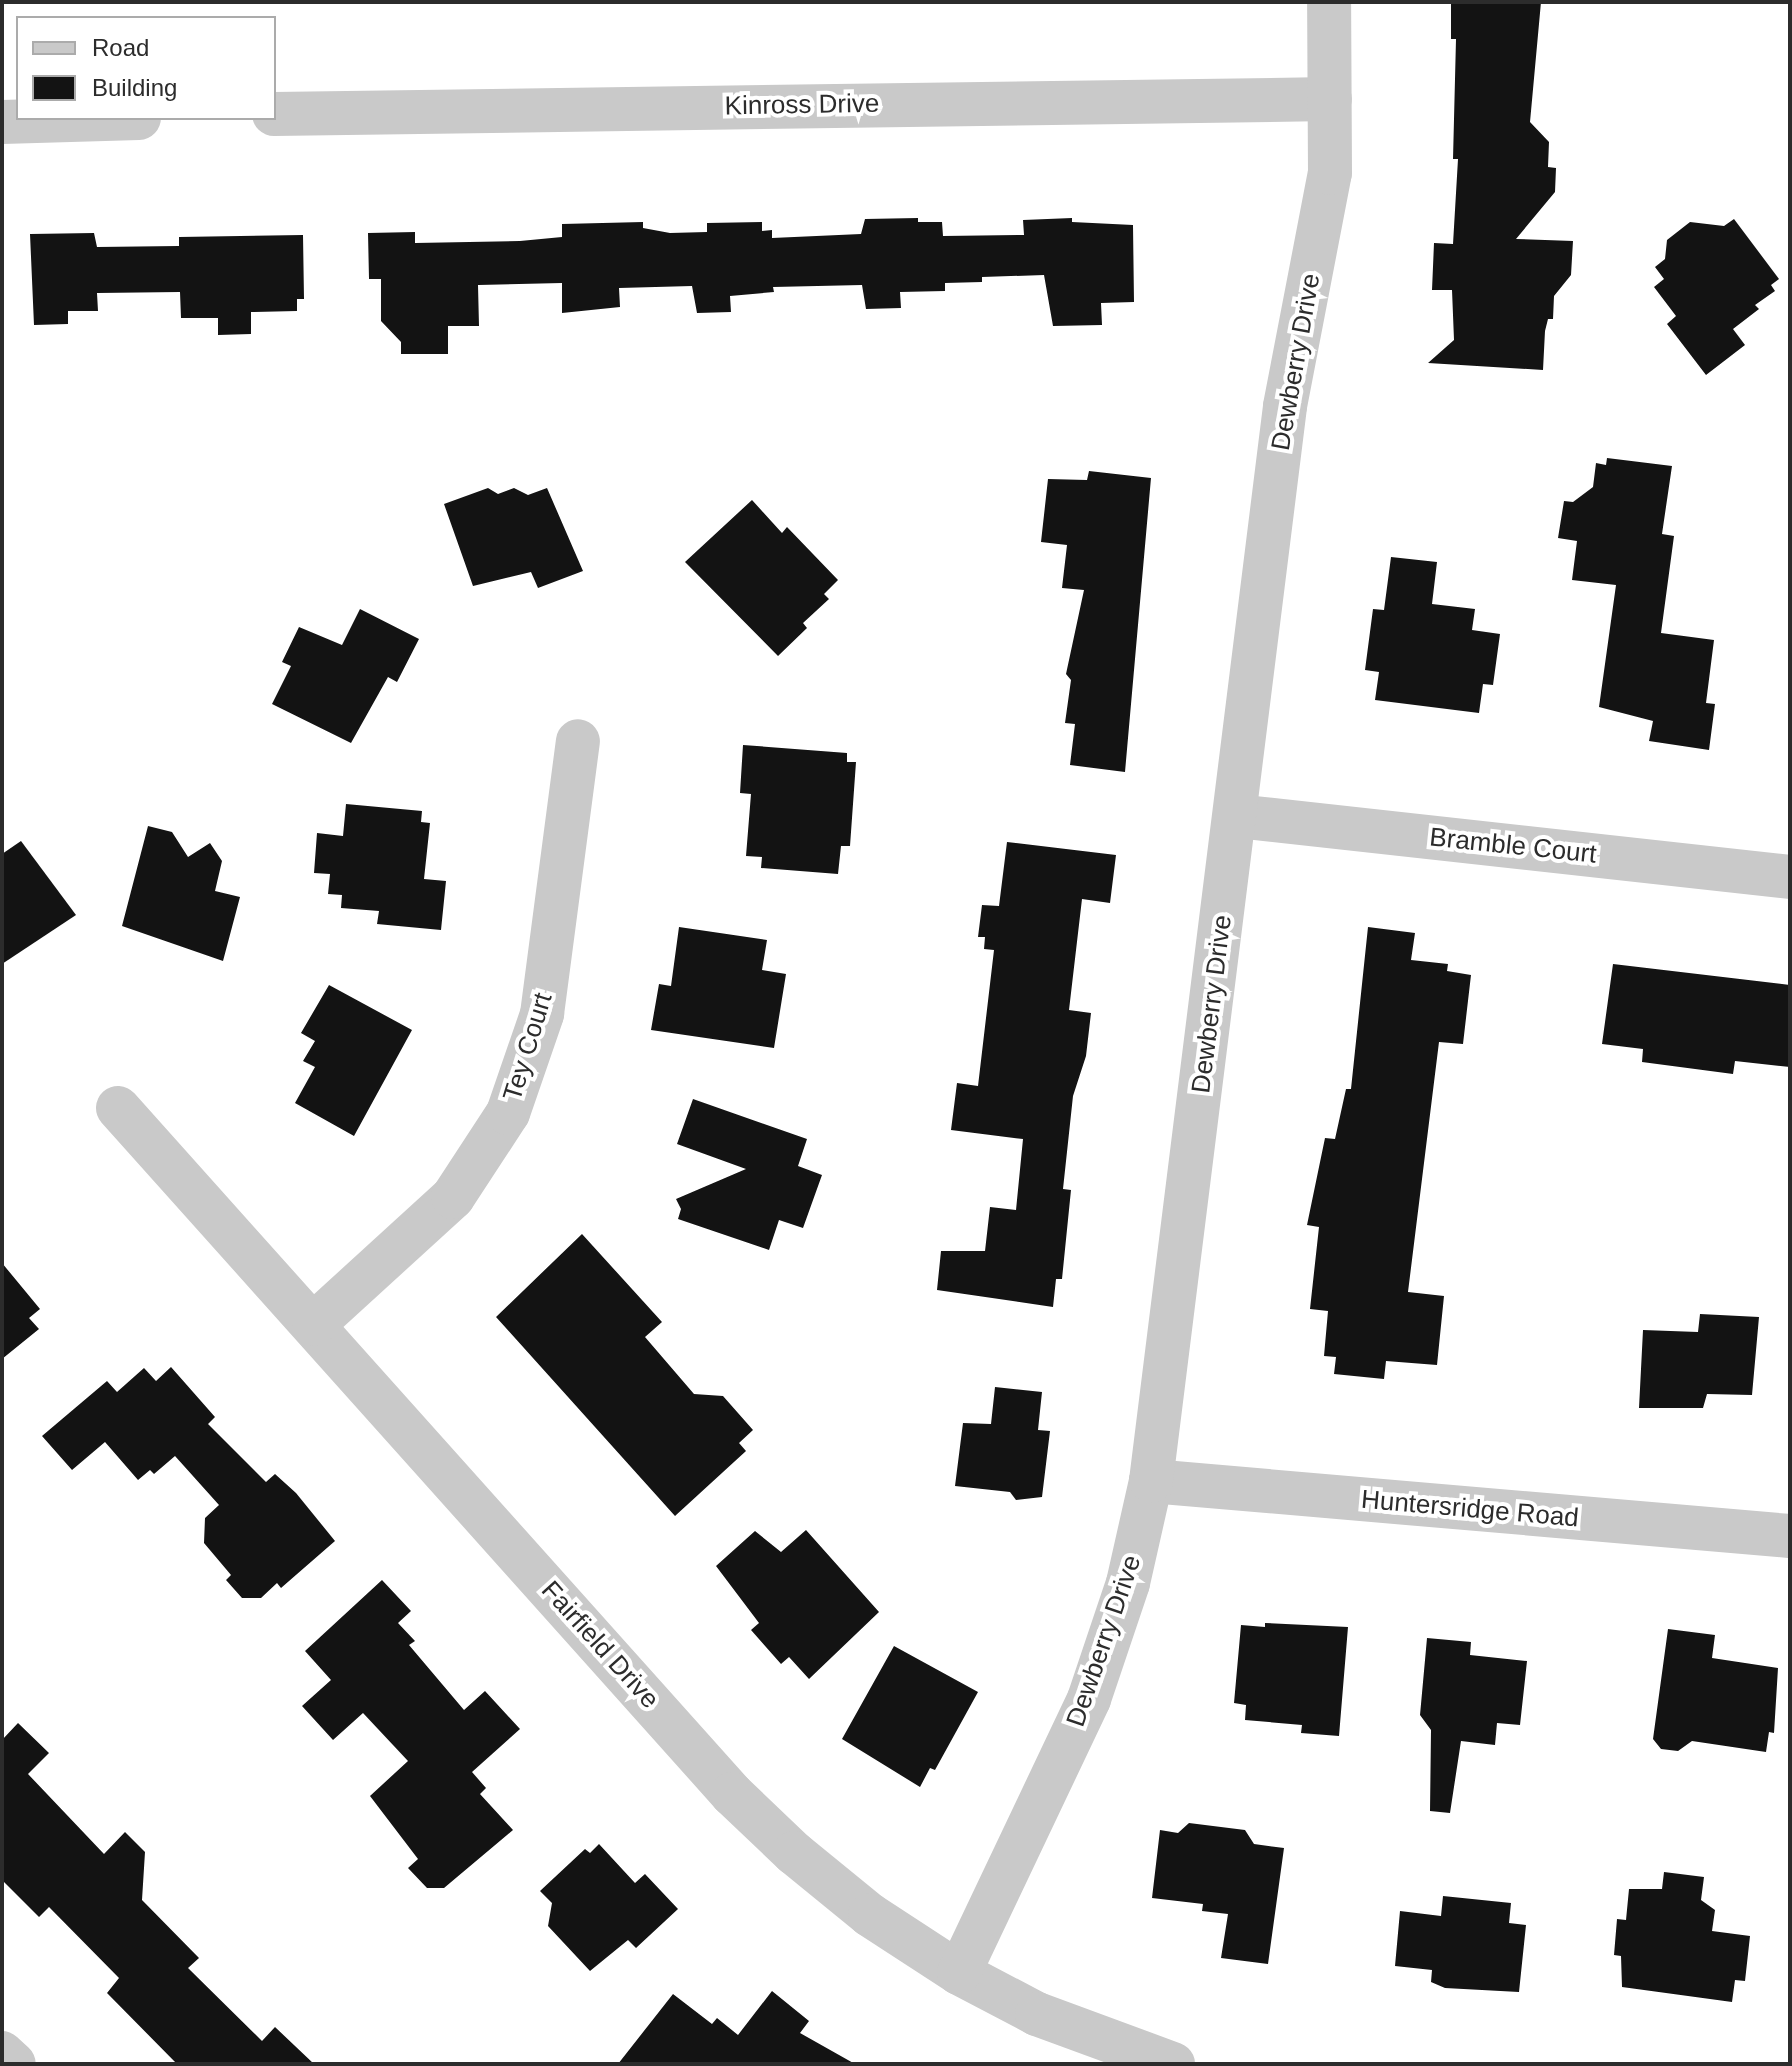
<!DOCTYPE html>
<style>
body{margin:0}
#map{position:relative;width:1792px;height:2066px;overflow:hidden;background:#fff;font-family:Helvetica,sans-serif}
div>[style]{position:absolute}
.building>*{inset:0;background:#131313}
.minor>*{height:44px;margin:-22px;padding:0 22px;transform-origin:22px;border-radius:22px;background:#c9c9c9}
span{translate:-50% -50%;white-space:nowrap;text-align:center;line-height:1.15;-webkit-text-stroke:8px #fff;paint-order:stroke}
.street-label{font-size:26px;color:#2c2c2c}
.frame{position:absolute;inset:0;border:4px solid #2c2c2c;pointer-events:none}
.legend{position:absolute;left:16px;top:16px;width:260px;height:104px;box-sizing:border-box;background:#fff;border:2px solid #ababab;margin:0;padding:10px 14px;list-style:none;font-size:24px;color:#2c2c2c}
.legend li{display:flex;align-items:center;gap:16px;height:40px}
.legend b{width:40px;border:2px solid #ababab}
</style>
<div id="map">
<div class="building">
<div style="clip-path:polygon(1451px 2px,1541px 2px,1530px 122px,1549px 142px,1548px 167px,1556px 168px,1555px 192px,1516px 239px,1573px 241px,1571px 275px,1554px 296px,1553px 319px,1548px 319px,1545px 331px,1543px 370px,1428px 363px,1454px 340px,1452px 290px,1432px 290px,1434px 243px,1453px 244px,1458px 159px,1453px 159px,1456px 39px,1451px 39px)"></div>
<div style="clip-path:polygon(918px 218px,918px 222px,942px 222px,943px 236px,1024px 235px,1023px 220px,1072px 218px,1072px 222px,1133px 225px,1134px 302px,1101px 303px,1102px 325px,1053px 326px,1044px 275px,982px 277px,982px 282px,945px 283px,945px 291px,900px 292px,901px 308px,866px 309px,862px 285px,773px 287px,774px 292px,730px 296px,731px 312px,697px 313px,692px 286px,619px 288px,620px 307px,562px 313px,562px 283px,478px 285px,479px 326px,448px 326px,448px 354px,401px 354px,401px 342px,381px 321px,381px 279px,369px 279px,368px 233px,415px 232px,415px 243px,520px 241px,562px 237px,562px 224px,643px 222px,643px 228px,670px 233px,707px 232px,707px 223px,762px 222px,762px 231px,772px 230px,772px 238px,861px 234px,865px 219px)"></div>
<div style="clip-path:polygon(1734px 219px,1779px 279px,1771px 285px,1775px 291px,1755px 305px,1759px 309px,1733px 329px,1745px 345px,1706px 375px,1667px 324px,1676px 316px,1654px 287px,1664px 279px,1655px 267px,1665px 259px,1667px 240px,1690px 222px,1724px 226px)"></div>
<div style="clip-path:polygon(94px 233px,97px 247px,179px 246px,179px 237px,303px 235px,304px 299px,297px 299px,297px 311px,251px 312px,251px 334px,218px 335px,218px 318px,181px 318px,180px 292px,97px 293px,98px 311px,68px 311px,68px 324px,34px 325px,30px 234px)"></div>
<div style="clip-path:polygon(1607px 458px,1672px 466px,1662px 534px,1674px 536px,1661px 633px,1714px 640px,1706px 703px,1715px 704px,1709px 750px,1649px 741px,1653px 721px,1599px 707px,1616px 585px,1572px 580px,1577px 541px,1558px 538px,1564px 501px,1573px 502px,1593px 487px,1596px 463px,1606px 465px)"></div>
<div style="clip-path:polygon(1089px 471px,1151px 478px,1125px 772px,1070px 765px,1075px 724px,1065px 723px,1071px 680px,1066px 674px,1084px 590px,1062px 588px,1067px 545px,1041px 542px,1048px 479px,1087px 480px)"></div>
<div style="clip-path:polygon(488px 488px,498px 494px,514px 488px,528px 495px,547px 488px,583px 571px,538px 588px,531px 572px,473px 586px,444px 504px)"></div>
<div style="clip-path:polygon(752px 500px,782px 533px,787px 527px,838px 580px,824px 594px,829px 599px,803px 623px,807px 628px,778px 656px,685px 562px)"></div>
<div style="clip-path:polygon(1391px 557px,1437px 562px,1432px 604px,1475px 609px,1472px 630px,1500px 634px,1493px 685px,1483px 684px,1479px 713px,1375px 700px,1379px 672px,1365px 670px,1373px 609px,1384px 610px)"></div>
<div style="clip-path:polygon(360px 609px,419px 639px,397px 682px,388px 677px,351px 743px,272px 704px,291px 666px,282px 662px,299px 627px,342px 645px)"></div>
<div style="clip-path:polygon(743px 745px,847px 753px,847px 762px,856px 762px,850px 846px,841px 846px,838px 874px,761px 868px,762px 857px,746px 856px,751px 794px,740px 793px)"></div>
<div style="clip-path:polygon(346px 804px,422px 811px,421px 822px,430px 823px,424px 879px,446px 881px,441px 930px,377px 924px,379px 911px,341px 908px,342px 895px,328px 894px,330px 874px,314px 873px,317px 833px,343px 836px)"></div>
<div style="clip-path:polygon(148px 826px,172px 832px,188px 857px,210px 843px,222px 861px,215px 891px,240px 897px,223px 961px,122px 926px)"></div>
<div style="clip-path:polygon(21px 841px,76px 915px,2px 964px,2px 854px)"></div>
<div style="clip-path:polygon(1007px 842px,1116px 855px,1110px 903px,1082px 899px,1069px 1010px,1091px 1013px,1086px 1056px,1073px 1096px,1063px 1189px,1071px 1190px,1062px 1279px,1056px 1279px,1053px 1307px,937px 1290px,941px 1251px,985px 1251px,990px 1207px,1016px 1210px,1023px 1139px,951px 1130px,957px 1083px,978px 1086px,994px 950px,984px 949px,985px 937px,978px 937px,982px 905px,999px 906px)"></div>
<div style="clip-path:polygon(679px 927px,767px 940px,762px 970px,786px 974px,774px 1048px,651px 1030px,659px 984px,671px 986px)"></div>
<div style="clip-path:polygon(1368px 927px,1415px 933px,1411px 960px,1448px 964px,1447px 971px,1471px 975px,1463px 1044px,1439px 1042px,1408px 1292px,1444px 1296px,1437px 1365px,1386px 1361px,1384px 1379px,1334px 1374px,1336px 1357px,1324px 1356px,1328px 1311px,1310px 1309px,1319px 1227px,1307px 1225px,1325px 1138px,1335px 1139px,1346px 1089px,1351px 1089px)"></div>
<div style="clip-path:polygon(1613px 964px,1790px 985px,1790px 1067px,1735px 1061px,1733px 1074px,1642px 1062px,1643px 1049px,1602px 1044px)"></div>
<div style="clip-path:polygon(329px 985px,412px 1030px,354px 1136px,295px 1103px,315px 1067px,303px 1061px,315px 1041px,301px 1033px)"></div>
<div style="clip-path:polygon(693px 1099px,807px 1139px,798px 1166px,822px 1175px,803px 1228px,779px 1220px,769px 1250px,678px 1219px,681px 1209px,676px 1199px,746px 1169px,677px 1144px)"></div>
<div style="clip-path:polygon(582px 1234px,662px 1322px,645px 1337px,694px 1394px,723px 1396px,753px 1430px,739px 1443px,746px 1451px,675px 1516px,496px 1317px)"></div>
<div style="clip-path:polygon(2px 1263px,40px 1309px,29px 1318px,39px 1329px,2px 1359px)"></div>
<div style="clip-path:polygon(1700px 1314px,1759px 1317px,1752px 1395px,1707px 1394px,1703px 1408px,1639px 1408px,1643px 1330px,1698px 1332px)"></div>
<div style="clip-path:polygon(171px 1367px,215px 1417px,208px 1424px,266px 1482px,275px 1474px,296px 1493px,335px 1541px,281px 1588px,277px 1583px,261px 1598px,242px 1598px,226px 1580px,231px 1575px,204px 1543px,205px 1518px,219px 1505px,175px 1456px,154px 1474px,150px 1470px,138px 1480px,105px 1442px,72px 1470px,42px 1436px,107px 1381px,117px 1392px,144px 1368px,156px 1381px)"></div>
<div style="clip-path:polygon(995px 1387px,1042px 1392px,1038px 1430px,1050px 1431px,1042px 1497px,1016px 1500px,1010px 1492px,955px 1486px,963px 1423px,991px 1424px)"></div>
<div style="clip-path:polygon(806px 1530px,879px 1612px,809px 1679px,789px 1657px,781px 1664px,751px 1630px,759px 1623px,716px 1566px,755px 1531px,781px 1552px)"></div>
<div style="clip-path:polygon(382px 1580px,411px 1611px,398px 1623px,415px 1641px,409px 1645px,464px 1710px,485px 1691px,520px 1729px,472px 1772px,486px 1788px,480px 1794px,513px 1830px,444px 1888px,427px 1888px,408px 1868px,418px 1859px,370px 1796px,408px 1761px,363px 1713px,333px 1740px,302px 1706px,331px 1680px,305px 1651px)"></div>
<div style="clip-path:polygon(1265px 1623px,1348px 1627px,1339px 1736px,1301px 1733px,1302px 1725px,1245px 1720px,1246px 1705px,1234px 1703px,1241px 1625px,1265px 1627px)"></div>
<div style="clip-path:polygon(1668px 1629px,1715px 1635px,1712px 1658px,1778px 1668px,1774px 1733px,1769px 1732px,1766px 1752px,1692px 1741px,1678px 1751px,1661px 1749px,1653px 1739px)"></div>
<div style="clip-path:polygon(1427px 1638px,1471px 1642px,1470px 1655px,1527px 1661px,1520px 1725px,1497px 1723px,1495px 1745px,1461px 1741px,1450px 1813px,1430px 1811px,1431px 1730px,1420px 1715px)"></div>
<div style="clip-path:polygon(894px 1646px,978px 1692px,935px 1770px,930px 1768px,920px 1787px,842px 1739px)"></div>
<div style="clip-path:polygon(18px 1723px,49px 1753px,28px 1774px,104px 1854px,125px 1832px,145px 1852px,142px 1900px,199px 1958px,188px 1968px,262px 2041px,275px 2027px,314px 2064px,177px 2064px,107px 1993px,119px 1978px,49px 1907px,39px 1917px,2px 1880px,2px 1740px)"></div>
<div style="clip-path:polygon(1189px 1823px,1245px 1830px,1254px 1844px,1284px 1848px,1268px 1964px,1221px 1958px,1228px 1914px,1202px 1911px,1203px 1904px,1152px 1898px,1160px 1830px,1178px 1833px)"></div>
<div style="clip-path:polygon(599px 1844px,635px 1883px,645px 1874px,678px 1909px,636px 1948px,628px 1940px,590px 1971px,548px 1926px,552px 1903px,540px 1891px,585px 1849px,590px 1853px)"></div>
<div style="clip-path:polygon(1664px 1872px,1704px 1877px,1701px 1900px,1715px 1910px,1712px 1931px,1750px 1936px,1745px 1981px,1735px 1980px,1732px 2002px,1622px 1987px,1621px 1956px,1614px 1955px,1617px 1919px,1626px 1920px,1629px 1889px,1662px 1889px)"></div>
<div style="clip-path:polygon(1443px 1896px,1511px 1903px,1509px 1923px,1526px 1925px,1519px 1992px,1445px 1988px,1431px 1982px,1432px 1970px,1395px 1966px,1400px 1911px,1441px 1916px)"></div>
<div style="clip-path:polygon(772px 1991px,809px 2021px,800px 2033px,855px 2064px,618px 2064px,673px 1994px,712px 2024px,717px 2018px,738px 2035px)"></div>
</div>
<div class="minor">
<div style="left:274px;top:114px;width:1056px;rotate:-0.81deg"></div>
<div style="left:2px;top:122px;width:137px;rotate:-1.7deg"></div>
<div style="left:1236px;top:816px;width:557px;rotate:6.28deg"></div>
<div style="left:118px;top:1108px;width:921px;rotate:48.17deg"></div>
<div style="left:732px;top:1794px;width:86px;rotate:43.6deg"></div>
<div style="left:794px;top:1853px;width:98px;rotate:39.2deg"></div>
<div style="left:870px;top:1915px;width:106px;rotate:33.1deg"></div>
<div style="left:959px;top:1973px;width:88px;rotate:27.7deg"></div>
<div style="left:1037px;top:2014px;width:145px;rotate:20.2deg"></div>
<div style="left:314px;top:1324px;width:188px;rotate:-42.4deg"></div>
<div style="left:453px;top:1197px;width:100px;rotate:-56.8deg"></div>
<div style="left:508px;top:1113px;width:105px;rotate:-71deg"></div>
<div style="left:542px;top:1014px;width:275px;rotate:-82.5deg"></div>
<div style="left:1151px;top:1481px;width:641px;rotate:4.92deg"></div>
<div style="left:959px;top:1973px;width:303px;rotate:-64.6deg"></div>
<div style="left:1089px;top:1699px;width:122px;rotate:-71.4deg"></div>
<div style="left:1128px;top:1583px;width:105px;rotate:-77.3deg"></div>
<div style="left:1151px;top:1481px;width:1083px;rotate:-82.89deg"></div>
<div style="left:1285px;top:406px;width:237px;rotate:-79.1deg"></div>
<div style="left:1330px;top:173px;width:171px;rotate:-90.3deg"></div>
<div style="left:2px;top:2053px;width:16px;rotate:43deg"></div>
</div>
<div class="street-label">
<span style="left:802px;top:105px;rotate:-1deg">Kinross Drive</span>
<span style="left:1296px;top:362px;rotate:-80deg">Dewberry Drive</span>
<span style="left:1513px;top:846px;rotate:6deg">Bramble Court</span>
<span style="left:1212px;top:1004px;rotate:-83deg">Dewberry Drive</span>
<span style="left:528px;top:1047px;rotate:-73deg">Tey Court</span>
<span style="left:1470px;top:1509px;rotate:5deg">Huntersridge Road</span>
<span style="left:1104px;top:1641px;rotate:-71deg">Dewberry Drive</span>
<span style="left:600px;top:1645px;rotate:48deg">Fairfield Drive</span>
</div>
<div class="frame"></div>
<ul class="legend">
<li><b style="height:10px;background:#c9c9c9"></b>Road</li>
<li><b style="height:22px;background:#131313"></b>Building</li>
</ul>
</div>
